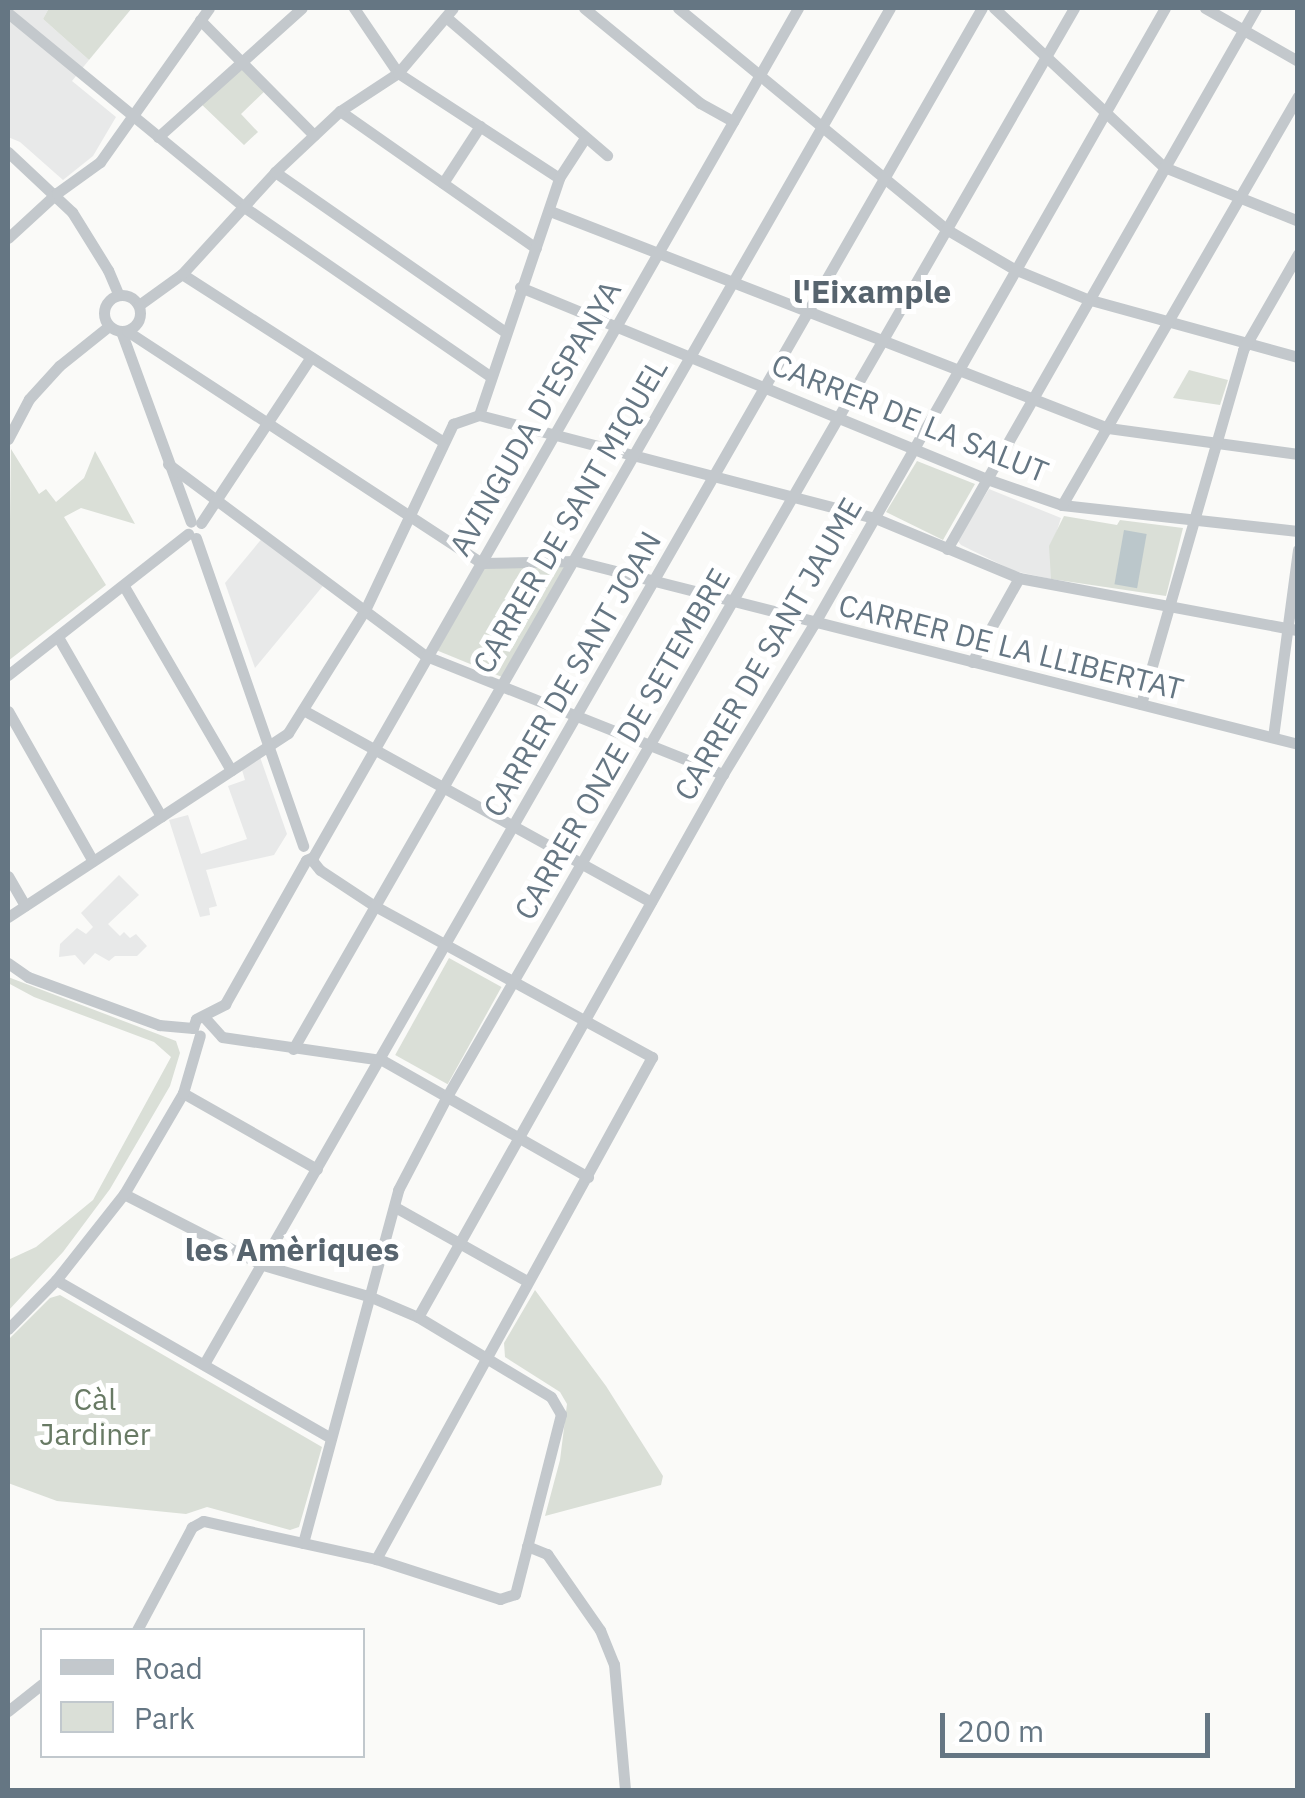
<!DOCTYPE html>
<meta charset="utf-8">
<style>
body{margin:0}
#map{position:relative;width:1305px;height:1798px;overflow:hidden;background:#fafaf8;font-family:"IBM Plex Sans",sans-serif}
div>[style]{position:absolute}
.built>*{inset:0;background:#e8e9e9}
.green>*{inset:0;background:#dadfd7;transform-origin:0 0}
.water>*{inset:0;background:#bbc7cb;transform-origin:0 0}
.minor>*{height:11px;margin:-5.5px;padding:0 5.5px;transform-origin:5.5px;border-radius:5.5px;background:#c3c8cc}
.minor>.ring{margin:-5.5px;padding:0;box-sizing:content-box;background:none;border:11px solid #c3c8cc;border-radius:50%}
span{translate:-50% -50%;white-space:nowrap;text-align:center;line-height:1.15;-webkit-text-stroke:10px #fff;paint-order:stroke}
.street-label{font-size:30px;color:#657683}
.park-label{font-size:30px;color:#687a64}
.neighbourhood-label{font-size:32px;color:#57646e;font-weight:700}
.frame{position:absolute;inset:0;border:10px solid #657683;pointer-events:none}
.legend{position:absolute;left:40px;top:1628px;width:325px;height:130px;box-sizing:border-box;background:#fff;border:2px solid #c1c8cd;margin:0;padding:12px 18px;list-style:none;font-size:30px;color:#657683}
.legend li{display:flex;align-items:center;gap:20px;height:50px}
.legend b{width:50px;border:2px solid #c1c8cd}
.scale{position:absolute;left:940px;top:1713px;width:270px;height:45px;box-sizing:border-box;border:5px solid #657683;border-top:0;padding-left:12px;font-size:30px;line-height:35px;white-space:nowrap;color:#657683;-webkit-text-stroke:8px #fff;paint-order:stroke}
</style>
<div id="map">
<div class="built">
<div style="clip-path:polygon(8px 8px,49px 8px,43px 19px,89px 60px,72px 81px,116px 117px,93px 156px,63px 180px,20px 142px,8px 137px)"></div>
<div style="clip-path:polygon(989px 489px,1061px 518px,1053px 543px,1051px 579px,1014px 571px,961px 545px,957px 540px)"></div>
<div style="clip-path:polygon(264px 536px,327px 581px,255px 668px,225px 583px)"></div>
<div style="clip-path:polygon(260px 757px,287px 834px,274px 855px,206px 870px,217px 906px,209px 908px,210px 915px,200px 917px,169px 820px,188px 815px,201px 854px,247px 839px,228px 786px,245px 780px,242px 770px)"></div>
<div style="clip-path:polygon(119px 875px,139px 895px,108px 924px,120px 936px,124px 932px,130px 938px,136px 934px,147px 946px,137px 956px,115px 956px,109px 961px,95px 953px,84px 965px,75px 955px,59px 957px,60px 944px,77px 928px,86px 934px,93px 927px,81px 913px)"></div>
</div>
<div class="green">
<div style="clip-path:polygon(49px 8px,132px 8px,89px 60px,43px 19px)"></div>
<div style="clip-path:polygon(241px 61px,268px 88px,241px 114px,258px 132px,244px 145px,198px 101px)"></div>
<div style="clip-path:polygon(1189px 370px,1228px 380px,1220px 405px,1173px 398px)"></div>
<div style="clip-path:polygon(11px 449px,39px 494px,46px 489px,56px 502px,84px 478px,95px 451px,135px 524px,81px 508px,64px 517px,106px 585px,8px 661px)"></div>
<div style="clip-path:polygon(917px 461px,975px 484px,943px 540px,886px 512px)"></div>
<div style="clip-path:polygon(1064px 516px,1117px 525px,1120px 520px,1183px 528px,1166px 596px,1051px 579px,1049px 546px)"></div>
<div style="clip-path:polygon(485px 566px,566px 566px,502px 677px,436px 650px)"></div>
<div style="left:449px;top:958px;width:60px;height:111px;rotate:29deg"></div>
<div style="clip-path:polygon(8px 977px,176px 1041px,180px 1053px,170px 1086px,110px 1189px,63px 1252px,8px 1311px,8px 1260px,36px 1247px,93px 1200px,171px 1057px,154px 1042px,34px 997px,8px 983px)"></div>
<div style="clip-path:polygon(535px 1290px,606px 1386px,663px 1476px,661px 1485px,545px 1516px,560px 1460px,567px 1404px,560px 1392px,505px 1357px,504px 1343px)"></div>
<div style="clip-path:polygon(60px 1295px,322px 1447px,299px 1527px,290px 1530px,207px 1507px,186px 1514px,57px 1501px,8px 1483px,8px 1340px,50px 1298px)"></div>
</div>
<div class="water">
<div style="left:1124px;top:530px;width:23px;height:55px;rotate:10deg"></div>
</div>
<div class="minor">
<div style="left:354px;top:8px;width:78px;rotate:55.9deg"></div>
<div style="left:398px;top:73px;width:192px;rotate:33.1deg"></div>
<div style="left:584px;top:8px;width:150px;rotate:39.3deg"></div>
<div style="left:700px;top:103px;width:38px;rotate:29deg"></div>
<div style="left:678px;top:8px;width:347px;rotate:39.5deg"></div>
<div style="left:946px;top:229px;width:79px;rotate:30.5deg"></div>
<div style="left:1014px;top:269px;width:79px;rotate:22.3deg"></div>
<div style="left:1087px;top:299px;width:219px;rotate:15.4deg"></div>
<div style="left:994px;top:8px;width:233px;rotate:43.1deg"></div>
<div style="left:1164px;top:167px;width:144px;rotate:21.9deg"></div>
<div style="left:1205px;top:8px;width:107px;rotate:29.7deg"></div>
<div style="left:8px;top:13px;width:306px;rotate:39.4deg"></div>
<div style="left:244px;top:207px;width:300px;rotate:34.5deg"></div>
<div style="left:447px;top:18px;width:211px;rotate:40.6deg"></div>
<div style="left:200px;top:20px;width:162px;rotate:45.3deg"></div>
<div style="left:340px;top:111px;width:239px;rotate:35deg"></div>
<div style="left:158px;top:137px;width:193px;rotate:-41.9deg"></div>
<div style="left:8px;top:152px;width:88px;rotate:43.2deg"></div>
<div style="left:72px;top:212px;width:68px;rotate:58.2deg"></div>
<div style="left:108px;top:270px;width:26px;rotate:67deg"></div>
<div style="left:275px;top:172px;width:280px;rotate:34.8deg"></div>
<div style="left:443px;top:183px;width:68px;rotate:-57deg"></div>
<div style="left:550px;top:211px;width:599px;rotate:21.25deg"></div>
<div style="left:1108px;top:428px;width:192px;rotate:7.8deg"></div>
<div style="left:8px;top:238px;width:67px;rotate:-42.6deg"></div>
<div style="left:57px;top:193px;width:53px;rotate:-35.8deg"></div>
<div style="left:100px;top:162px;width:189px;rotate:-54.7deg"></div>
<div style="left:182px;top:274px;width:311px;rotate:32.7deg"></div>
<div style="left:520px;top:287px;width:505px;rotate:22.35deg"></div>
<div style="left:987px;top:479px;width:79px;rotate:19.1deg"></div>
<div style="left:1062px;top:505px;width:237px;rotate:6.3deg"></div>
<div class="ring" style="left:104px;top:295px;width:25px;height:25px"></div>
<div style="left:139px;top:305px;width:53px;rotate:-35.8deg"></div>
<div style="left:182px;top:274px;width:138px;rotate:-47.6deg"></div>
<div style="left:275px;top:172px;width:89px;rotate:-43.2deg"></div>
<div style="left:340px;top:111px;width:69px;rotate:-33.2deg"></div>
<div style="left:398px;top:73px;width:85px;rotate:-49.8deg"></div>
<div style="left:121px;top:331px;width:203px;rotate:69.9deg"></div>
<div style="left:127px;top:331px;width:424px;rotate:33.2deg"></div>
<div style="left:482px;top:563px;width:94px;rotate:-1.2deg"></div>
<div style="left:576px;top:561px;width:745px;rotate:14.22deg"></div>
<div style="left:479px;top:415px;width:250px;rotate:-71.3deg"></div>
<div style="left:559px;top:178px;width:48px;rotate:-57deg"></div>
<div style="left:8px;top:439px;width:45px;rotate:-62.3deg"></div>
<div style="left:29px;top:399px;width:45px;rotate:-47.7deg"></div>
<div style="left:59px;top:366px;width:64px;rotate:-38.7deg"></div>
<div style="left:168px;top:464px;width:322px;rotate:36.7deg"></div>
<div style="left:426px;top:656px;width:320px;rotate:21.7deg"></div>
<div style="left:1062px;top:505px;width:472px;rotate:-60deg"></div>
<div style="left:201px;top:523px;width:199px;rotate:-56.5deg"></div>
<div style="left:196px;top:538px;width:326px;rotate:70.8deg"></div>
<div style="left:947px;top:549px;width:623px;rotate:-60.27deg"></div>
<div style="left:125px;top:588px;width:211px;rotate:59.8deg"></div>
<div style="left:58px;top:637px;width:207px;rotate:60.1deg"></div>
<div style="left:972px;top:662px;width:96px;rotate:-60.8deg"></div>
<div style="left:8px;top:675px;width:229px;rotate:-38.1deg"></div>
<div style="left:1141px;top:704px;width:368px;rotate:-73.9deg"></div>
<div style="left:1243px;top:350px;width:111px;rotate:-60.2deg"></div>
<div style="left:8px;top:711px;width:172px;rotate:60.5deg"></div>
<div style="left:305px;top:711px;width:395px;rotate:28.9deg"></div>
<div style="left:1273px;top:737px;width:189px;rotate:-82.4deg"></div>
<div style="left:311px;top:859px;width:14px;rotate:51deg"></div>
<div style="left:320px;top:870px;width:64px;rotate:33.4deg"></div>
<div style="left:373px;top:905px;width:318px;rotate:28.6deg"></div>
<div style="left:652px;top:1057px;width:573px;rotate:118.8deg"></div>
<div style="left:306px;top:860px;width:8px;rotate:-23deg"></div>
<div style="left:313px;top:857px;width:978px;rotate:-60.26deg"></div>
<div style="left:8px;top:876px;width:34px;rotate:60deg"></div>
<div style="left:8px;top:917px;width:335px;rotate:-33.3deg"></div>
<div style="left:288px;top:733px;width:147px;rotate:-58deg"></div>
<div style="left:366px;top:608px;width:204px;rotate:-64.7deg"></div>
<div style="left:453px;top:424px;width:28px;rotate:-19deg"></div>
<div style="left:479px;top:415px;width:409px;rotate:14.6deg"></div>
<div style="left:875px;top:518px;width:156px;rotate:22.6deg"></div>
<div style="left:1019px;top:578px;width:284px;rotate:10.6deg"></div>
<div style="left:8px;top:963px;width:24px;rotate:35deg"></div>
<div style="left:28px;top:977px;width:140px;rotate:20.1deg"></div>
<div style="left:159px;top:1025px;width:34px;rotate:5deg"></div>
<div style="left:205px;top:1018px;width:25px;rotate:48deg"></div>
<div style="left:222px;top:1037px;width:162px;rotate:8.2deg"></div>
<div style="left:382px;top:1060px;width:237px;rotate:29.6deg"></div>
<div style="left:193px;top:1028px;width:9px;rotate:-72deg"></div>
<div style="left:196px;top:1019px;width:33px;rotate:-27deg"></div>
<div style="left:225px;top:1004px;width:165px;rotate:-60.6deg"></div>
<div style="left:293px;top:1049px;width:1200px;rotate:-60.17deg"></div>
<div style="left:183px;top:1093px;width:154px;rotate:29.6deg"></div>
<div style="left:124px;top:1194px;width:156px;rotate:27.1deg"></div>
<div style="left:263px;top:1265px;width:113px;rotate:16.5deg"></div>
<div style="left:371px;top:1297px;width:51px;rotate:23.1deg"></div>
<div style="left:418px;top:1317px;width:155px;rotate:31deg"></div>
<div style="left:551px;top:1397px;width:20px;rotate:60deg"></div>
<div style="left:561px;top:1414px;width:186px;rotate:104.3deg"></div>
<div style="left:515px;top:1594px;width:16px;rotate:162deg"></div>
<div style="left:500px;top:1599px;width:130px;rotate:-162.1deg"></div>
<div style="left:376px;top:1559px;width:177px;rotate:-167.6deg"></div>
<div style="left:203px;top:1521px;width:13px;rotate:151deg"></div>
<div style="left:192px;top:1527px;width:117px;rotate:118.1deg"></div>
<div style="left:395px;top:1207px;width:151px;rotate:29.3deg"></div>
<div style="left:56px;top:1280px;width:317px;rotate:29.9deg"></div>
<div style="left:418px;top:1317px;width:623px;rotate:-60.68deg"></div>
<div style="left:723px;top:774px;width:175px;rotate:-58.8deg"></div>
<div style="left:814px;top:624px;width:709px;rotate:-60.33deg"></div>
<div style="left:8px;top:1329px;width:69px;rotate:-45.6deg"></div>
<div style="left:56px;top:1280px;width:110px;rotate:-51.7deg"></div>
<div style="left:124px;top:1194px;width:117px;rotate:-59.7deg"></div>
<div style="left:183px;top:1093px;width:60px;rotate:-73.7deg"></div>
<div style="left:204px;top:1364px;width:1563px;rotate:-60.16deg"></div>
<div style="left:303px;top:1543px;width:366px;rotate:-74.9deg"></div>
<div style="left:398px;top:1190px;width:104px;rotate:-62.4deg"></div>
<div style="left:446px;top:1098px;width:1258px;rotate:-60.05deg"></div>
<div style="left:527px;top:1546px;width:22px;rotate:22deg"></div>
<div style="left:547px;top:1554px;width:93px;rotate:55.1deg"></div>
<div style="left:600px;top:1630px;width:37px;rotate:68deg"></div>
<div style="left:614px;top:1664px;width:126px;rotate:85deg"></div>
<div style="left:8px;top:1711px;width:43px;rotate:-38.5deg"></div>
</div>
<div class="street-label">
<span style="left:535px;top:418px;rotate:-60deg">AVINGUDA D'ESPANYA</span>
<span style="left:910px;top:418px;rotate:22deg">CARRER DE LA SALUT</span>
<span style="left:570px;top:516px;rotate:-60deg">CARRER DE SANT MIQUEL</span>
<span style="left:1011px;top:647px;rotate:14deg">CARRER DE LA LLIBERTAT</span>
<span style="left:768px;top:649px;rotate:-60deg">CARRER DE SANT JAUME</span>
<span style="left:572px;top:674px;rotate:-60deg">CARRER DE SANT JOAN</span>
<span style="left:622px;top:744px;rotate:-60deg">CARRER ONZE DE SETEMBRE</span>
</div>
<div class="park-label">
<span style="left:95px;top:1416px">Càl<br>Jardiner</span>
</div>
<div class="neighbourhood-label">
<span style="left:872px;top:291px">l'Eixample</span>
<span style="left:292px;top:1249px">les Amèriques</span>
</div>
<div class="frame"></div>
<ul class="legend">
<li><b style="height:12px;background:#c3c8cc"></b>Road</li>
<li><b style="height:28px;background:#dadfd7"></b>Park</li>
</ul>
<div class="scale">200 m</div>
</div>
